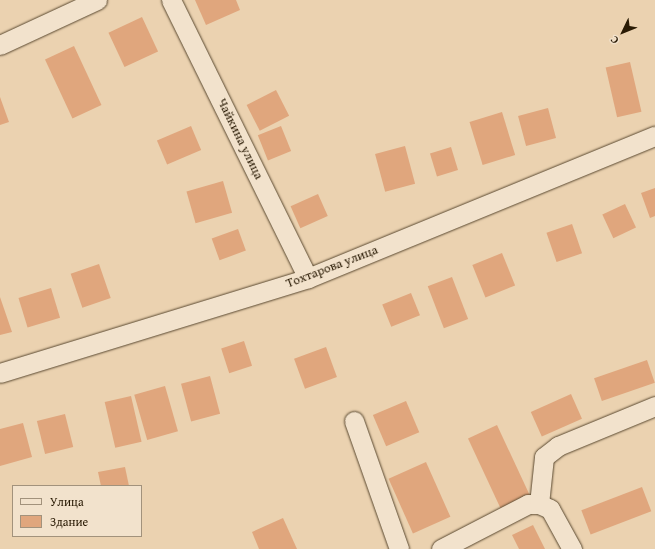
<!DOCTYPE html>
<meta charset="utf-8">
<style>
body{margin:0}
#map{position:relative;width:655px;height:549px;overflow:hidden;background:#ebd2b0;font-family:"Gentium Book Plus",serif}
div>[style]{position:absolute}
.building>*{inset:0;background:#e0a67d;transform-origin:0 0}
.roads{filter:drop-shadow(0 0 1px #5a4930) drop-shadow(0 0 1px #5a4930)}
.street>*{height:19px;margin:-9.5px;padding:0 9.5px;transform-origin:9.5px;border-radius:9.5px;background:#f2e2cc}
span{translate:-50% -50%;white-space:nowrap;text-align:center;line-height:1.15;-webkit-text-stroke:3px #f2e2cc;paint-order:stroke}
.street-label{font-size:13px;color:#2a1b05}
.legend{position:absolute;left:12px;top:485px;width:130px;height:52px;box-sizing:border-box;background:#f2e2cc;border:1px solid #a2927c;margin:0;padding:5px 7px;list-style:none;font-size:12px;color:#2a1b05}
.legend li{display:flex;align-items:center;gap:8px;height:20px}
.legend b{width:20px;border:1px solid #a2927c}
.north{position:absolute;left:603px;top:12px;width:40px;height:40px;-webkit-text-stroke:3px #f2e2cc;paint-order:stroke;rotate:227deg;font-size:11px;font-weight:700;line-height:16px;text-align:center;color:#2a1b05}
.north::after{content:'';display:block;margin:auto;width:14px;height:18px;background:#2a1b05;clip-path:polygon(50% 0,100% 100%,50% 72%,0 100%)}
</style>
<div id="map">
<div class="building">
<div style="clip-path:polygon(195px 0,236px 0,240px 10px,206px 25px)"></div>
<div style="left:142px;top:17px;width:38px;height:37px;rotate:65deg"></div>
<div style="left:74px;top:46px;width:65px;height:32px;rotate:65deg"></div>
<div style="left:630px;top:62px;width:51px;height:25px;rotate:77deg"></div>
<div style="left:276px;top:90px;width:29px;height:33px;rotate:63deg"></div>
<div style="clip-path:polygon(0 97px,9px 122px,0 125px)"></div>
<div style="left:548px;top:108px;width:31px;height:31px;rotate:75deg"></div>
<div style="left:502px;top:112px;width:45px;height:34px;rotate:73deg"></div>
<div style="left:191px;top:126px;width:26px;height:37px;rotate:67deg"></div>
<div style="left:281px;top:126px;width:27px;height:25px;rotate:68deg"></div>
<div style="left:405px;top:146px;width:39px;height:31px;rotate:75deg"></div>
<div style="left:451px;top:147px;width:24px;height:22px;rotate:73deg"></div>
<div style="left:223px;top:181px;width:33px;height:38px;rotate:74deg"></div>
<div style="clip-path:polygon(655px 188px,655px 216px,650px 218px,641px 193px)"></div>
<div style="left:318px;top:194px;width:24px;height:30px;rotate:66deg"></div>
<div style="left:625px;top:204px;width:26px;height:25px;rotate:65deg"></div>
<div style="left:572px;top:224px;width:31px;height:27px;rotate:71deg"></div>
<div style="left:238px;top:229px;width:23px;height:28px;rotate:70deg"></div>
<div style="left:502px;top:253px;width:35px;height:32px;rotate:68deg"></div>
<div style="left:99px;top:264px;width:36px;height:30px;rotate:71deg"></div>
<div style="left:452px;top:277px;width:45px;height:26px;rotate:69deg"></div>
<div style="left:51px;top:288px;width:31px;height:34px;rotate:73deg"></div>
<div style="left:411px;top:293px;width:24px;height:31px;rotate:68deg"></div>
<div style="clip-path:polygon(0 297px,12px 332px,0 335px)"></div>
<div style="left:244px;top:341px;width:26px;height:24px;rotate:72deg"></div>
<div style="left:326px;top:347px;width:32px;height:34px;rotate:70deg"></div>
<div style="left:647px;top:360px;width:24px;height:56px;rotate:71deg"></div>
<div style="left:210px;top:376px;width:39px;height:30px;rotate:75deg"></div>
<div style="left:165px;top:386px;width:47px;height:32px;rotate:74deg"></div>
<div style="left:571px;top:394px;width:27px;height:44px;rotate:66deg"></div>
<div style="left:131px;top:396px;width:47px;height:27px;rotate:77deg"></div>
<div style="left:406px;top:401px;width:34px;height:36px;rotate:67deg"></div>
<div style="left:65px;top:414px;width:34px;height:29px;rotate:76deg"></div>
<div style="clip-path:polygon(23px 423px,32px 457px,0 466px,0 429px)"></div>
<div style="left:497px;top:425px;width:77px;height:32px;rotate:65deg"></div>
<div style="left:426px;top:462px;width:60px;height:41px;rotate:66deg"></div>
<div style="clip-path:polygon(125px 467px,129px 486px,101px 486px,98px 472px)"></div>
<div style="left:642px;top:487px;width:26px;height:65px;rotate:69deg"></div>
<div style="clip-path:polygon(283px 518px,297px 549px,259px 549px,252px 532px)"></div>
<div style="clip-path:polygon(533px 525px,545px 549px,519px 549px,512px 535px)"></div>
</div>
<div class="roads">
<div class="street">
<div style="left:171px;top:0;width:310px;rotate:63.8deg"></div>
<div style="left:0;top:45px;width:107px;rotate:-24.9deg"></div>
<div style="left:0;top:373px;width:322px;rotate:-17.1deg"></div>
<div style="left:308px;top:278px;width:375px;rotate:-22.3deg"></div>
<div style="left:354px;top:421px;width:136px;rotate:70.6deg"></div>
<div style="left:539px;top:504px;width:47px;rotate:-83.9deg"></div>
<div style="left:544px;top:457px;width:18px;rotate:-38deg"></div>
<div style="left:558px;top:446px;width:105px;rotate:-22.4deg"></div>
<div style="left:441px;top:549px;width:98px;rotate:-27.3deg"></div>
<div style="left:528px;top:504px;width:11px"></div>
<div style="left:539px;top:504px;width:12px;rotate:24deg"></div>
<div style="left:550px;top:509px;width:46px;rotate:61.2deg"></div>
</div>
</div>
<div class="street-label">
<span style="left:240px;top:139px;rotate:64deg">Чайкина улица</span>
<span style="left:332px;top:267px;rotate:-21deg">Тохтарова улица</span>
</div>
<ul class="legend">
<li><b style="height:5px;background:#f2e2cc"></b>Улица</li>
<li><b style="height:11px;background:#e0a67d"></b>Здание</li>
</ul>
<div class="north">С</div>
</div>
